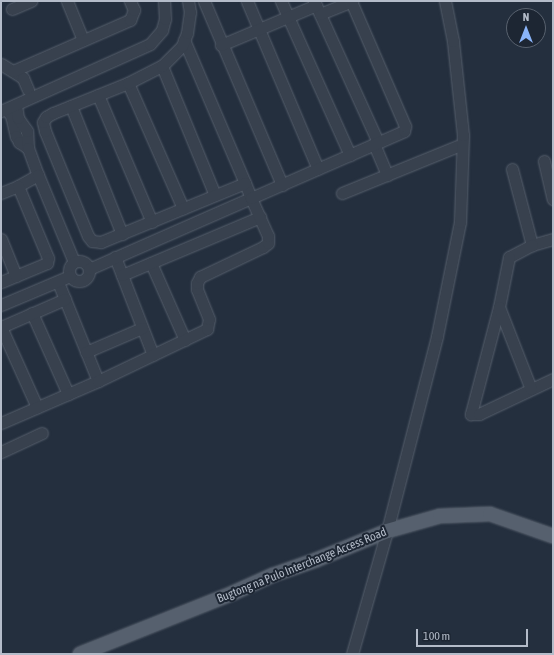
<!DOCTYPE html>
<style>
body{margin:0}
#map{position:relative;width:554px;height:655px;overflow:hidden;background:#242f3e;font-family:"Asap Condensed",sans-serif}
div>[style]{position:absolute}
.roads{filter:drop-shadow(0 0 1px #565f6c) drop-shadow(0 0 1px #565f6c)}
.minor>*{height:11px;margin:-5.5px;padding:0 5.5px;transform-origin:5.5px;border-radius:5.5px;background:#38414e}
.minor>.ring{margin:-5.5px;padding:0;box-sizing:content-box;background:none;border:11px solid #38414e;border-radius:50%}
.major>*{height:14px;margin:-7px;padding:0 7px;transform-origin:7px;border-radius:7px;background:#56606e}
span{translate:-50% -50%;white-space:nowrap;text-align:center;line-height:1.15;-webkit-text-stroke:4px #1d2633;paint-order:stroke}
.street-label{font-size:12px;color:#b4bcc9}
.frame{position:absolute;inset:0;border:2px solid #b4bcc9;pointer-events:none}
.north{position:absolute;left:506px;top:8px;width:40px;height:40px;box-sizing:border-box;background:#1d2633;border:1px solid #59626f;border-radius:50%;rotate:0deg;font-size:11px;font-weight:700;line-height:16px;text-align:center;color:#b4bcc9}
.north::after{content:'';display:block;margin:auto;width:14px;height:18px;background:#8ab4f8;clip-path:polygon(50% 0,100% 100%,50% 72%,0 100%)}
.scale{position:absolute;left:416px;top:629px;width:112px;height:18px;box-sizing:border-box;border:2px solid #b4bcc9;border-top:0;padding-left:5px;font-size:12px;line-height:14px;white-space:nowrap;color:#b4bcc9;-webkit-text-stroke:3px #1d2633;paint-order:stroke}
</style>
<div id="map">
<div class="roads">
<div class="minor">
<div style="left:67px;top:1px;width:42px;rotate:67.7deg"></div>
<div style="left:204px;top:1px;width:200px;rotate:67deg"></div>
<div style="left:247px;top:1px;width:182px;rotate:67.1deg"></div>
<div style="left:281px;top:1px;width:169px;rotate:65.9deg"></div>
<div style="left:314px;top:1px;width:155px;rotate:65.6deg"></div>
<div style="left:12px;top:9px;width:21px;rotate:-23deg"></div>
<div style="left:320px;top:14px;width:35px;rotate:-22deg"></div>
<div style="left:184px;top:40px;width:155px;rotate:66.9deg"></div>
<div style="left:221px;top:45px;width:103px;rotate:-22.8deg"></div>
<div style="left:1px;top:64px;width:26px;rotate:32deg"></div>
<div style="left:23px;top:78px;width:13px;rotate:67deg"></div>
<div style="left:162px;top:66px;width:139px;rotate:67.7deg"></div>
<div style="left:13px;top:71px;width:128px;rotate:-23.6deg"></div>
<div style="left:130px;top:20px;width:11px;rotate:-68deg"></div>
<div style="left:134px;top:10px;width:10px;rotate:-114deg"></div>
<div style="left:128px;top:83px;width:137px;rotate:66.3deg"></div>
<div style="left:98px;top:95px;width:138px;rotate:67deg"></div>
<div style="left:71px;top:106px;width:138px;rotate:68.3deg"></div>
<div style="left:6px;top:110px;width:7px;rotate:45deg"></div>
<div style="left:11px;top:115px;width:22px;rotate:77deg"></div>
<div style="left:16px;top:136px;width:7px;rotate:63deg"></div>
<div style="left:19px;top:142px;width:11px;rotate:34deg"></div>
<div style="left:28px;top:148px;width:17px;rotate:-93deg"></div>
<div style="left:27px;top:131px;width:16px;rotate:-125deg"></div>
<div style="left:18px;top:118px;width:13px;rotate:-99deg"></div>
<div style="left:1px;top:111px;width:163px;rotate:-24.2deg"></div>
<div style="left:150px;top:44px;width:18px;rotate:-49deg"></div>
<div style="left:162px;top:30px;width:11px;rotate:-75deg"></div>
<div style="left:165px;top:19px;width:18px;rotate:-93deg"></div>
<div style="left:374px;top:144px;width:34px;rotate:67deg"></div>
<div style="left:28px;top:148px;width:29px;rotate:70deg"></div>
<div style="left:544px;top:161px;width:39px;rotate:77deg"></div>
<div style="left:512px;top:169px;width:79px;rotate:75.3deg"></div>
<div style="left:18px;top:186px;width:23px;rotate:-29deg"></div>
<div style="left:38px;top:175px;width:94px;rotate:67.5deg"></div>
<div style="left:1px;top:193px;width:18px;rotate:-22deg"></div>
<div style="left:18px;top:186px;width:78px;rotate:67.4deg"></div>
<div style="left:48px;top:258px;width:5px;rotate:101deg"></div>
<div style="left:47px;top:263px;width:50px;rotate:157.6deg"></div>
<div style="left:342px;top:193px;width:125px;rotate:-22.1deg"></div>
<div style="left:1px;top:239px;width:40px;rotate:68deg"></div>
<div style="left:553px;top:239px;width:22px;rotate:164deg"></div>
<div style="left:532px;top:245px;width:26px;rotate:152deg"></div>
<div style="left:509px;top:257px;width:51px;rotate:101.3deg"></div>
<div style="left:499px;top:307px;width:111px;rotate:104.7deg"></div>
<div style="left:471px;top:414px;width:8px"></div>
<div style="left:479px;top:414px;width:82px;rotate:-25.3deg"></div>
<div style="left:115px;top:257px;width:105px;rotate:68.8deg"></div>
<div class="ring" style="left:69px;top:261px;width:9px;height:9px"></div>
<div style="left:151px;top:263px;width:84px;rotate:66.2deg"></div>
<div style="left:89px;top:269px;width:177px;rotate:-23.7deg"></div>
<div style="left:251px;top:198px;width:16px;rotate:-112deg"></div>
<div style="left:245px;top:183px;width:156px;rotate:157.7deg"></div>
<div style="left:101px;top:242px;width:9px;rotate:-174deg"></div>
<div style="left:92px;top:241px;width:6px;rotate:-129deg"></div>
<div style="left:88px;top:236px;width:113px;rotate:-112.3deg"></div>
<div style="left:45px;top:131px;width:9px;rotate:-103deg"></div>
<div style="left:43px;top:122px;width:6px;rotate:-59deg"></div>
<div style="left:46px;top:117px;width:8px;rotate:-30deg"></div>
<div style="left:53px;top:113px;width:81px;rotate:-21.8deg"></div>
<div style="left:128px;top:83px;width:38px;rotate:-27deg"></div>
<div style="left:162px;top:66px;width:28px;rotate:-45deg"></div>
<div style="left:182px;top:46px;width:14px;rotate:-69deg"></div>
<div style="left:187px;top:33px;width:21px;rotate:-82deg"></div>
<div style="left:190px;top:12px;width:11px;rotate:-100deg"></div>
<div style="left:122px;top:275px;width:150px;rotate:-22.8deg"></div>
<div style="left:58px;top:282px;width:107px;rotate:68deg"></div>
<div style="left:1px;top:305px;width:75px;rotate:-22.8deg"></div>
<div style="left:499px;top:307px;width:88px;rotate:68.7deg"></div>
<div style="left:32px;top:313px;width:89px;rotate:66deg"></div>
<div style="left:1px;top:327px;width:88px;rotate:65.8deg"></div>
<div style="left:1px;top:327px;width:70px;rotate:-23.6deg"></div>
<div style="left:86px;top:352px;width:61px;rotate:-23.2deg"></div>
<div style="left:1px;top:423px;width:106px;rotate:-23.4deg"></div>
<div style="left:98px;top:381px;width:121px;rotate:-25.5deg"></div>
<div style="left:207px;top:329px;width:10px;rotate:-79deg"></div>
<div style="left:209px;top:319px;width:32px;rotate:-112deg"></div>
<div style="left:197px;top:289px;width:6px;rotate:-90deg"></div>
<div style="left:197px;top:283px;width:7px;rotate:-63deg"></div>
<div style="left:200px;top:277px;width:70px;rotate:-25.5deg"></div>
<div style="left:263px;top:247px;width:6px;rotate:-39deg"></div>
<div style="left:268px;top:243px;width:7px;rotate:-90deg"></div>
<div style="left:268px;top:236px;width:42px;rotate:-114.1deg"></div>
<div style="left:251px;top:198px;width:167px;rotate:-23.6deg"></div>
<div style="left:404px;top:131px;width:5px;rotate:-79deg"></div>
<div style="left:405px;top:126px;width:136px;rotate:-113.4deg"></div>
<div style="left:1px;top:452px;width:45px;rotate:-24.9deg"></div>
<div style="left:352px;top:654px;width:128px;rotate:-74.1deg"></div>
<div style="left:387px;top:531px;width:201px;rotate:-75.6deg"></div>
<div style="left:437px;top:336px;width:116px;rotate:-78.6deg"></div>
<div style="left:460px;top:222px;width:87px;rotate:-88deg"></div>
<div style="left:463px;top:135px;width:95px;rotate:-96.1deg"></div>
<div style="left:453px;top:41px;width:41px;rotate:-101.3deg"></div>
</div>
<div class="major">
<div style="left:80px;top:654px;width:165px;rotate:-21.7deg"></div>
<div style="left:233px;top:593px;width:44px;rotate:-24.2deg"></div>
<div style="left:273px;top:575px;width:46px;rotate:-19.2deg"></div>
<div style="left:316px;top:560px;width:77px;rotate:-22.2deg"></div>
<div style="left:387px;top:531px;width:55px;rotate:-15.8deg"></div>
<div style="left:440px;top:516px;width:50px;rotate:-2.3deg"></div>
<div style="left:490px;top:514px;width:67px;rotate:19.2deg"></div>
</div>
</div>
<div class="street-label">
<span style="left:302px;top:566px;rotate:-22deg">Bugtong na Pulo Interchange Access Road</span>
</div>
<div class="frame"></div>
<div class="north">N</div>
<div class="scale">100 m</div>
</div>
